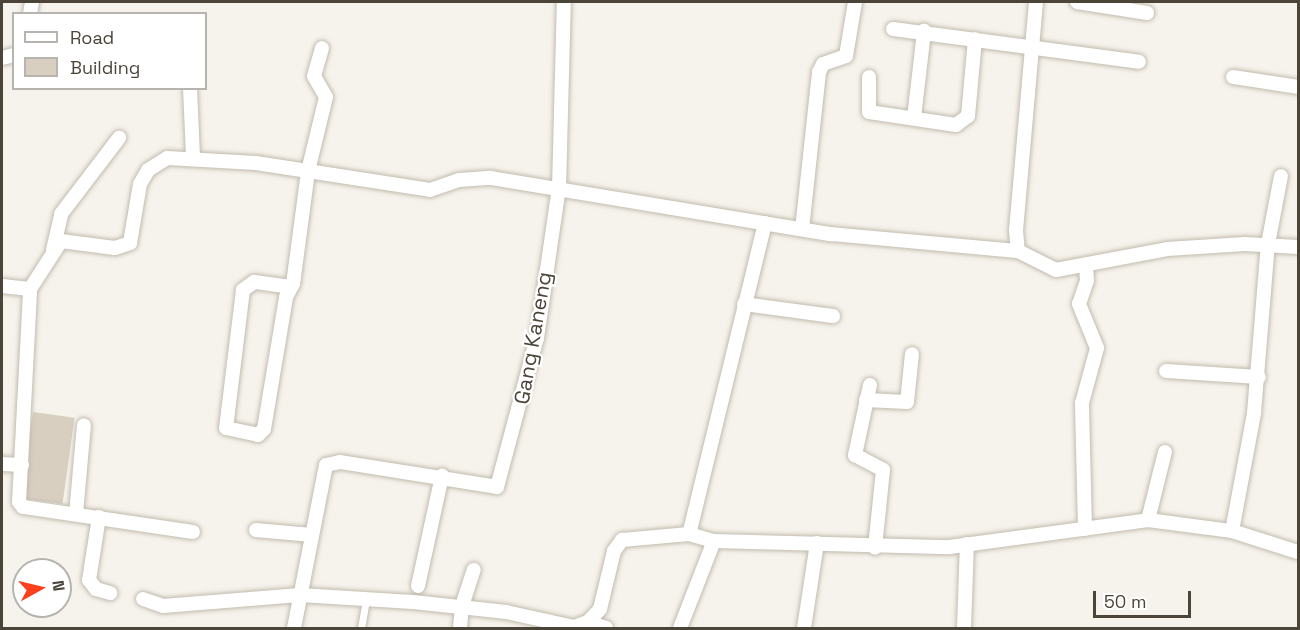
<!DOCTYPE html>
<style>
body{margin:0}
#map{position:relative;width:1300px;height:630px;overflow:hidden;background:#f6f3ec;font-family:"Space Grotesk",sans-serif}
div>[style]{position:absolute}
.building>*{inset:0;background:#d8cfc1;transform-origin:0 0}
.roads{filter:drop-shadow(0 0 2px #c2bbae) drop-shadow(0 0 2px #c2bbae)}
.lane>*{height:7px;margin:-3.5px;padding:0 3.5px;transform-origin:3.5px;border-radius:3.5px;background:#fff}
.street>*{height:14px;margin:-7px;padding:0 7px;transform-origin:7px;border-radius:7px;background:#fff}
span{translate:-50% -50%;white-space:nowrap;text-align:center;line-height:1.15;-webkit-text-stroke:4.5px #fff;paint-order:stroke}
.street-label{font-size:21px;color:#4b4439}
.frame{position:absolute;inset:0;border:3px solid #4b4439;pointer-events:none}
.legend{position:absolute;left:12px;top:12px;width:195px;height:78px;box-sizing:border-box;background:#fff;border:2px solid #b7b4b0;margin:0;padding:8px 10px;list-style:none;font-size:18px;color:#4b4439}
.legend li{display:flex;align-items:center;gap:12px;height:30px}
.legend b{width:30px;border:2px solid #b7b4b0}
.north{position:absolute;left:12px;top:558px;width:60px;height:60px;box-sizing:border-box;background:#fff;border:2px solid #b7b4b0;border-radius:50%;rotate:82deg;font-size:16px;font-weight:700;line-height:24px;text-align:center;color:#4b4439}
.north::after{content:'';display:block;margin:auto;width:21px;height:27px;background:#fc3f1d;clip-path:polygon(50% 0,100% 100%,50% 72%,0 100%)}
.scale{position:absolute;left:1093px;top:591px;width:98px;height:27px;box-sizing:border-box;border:3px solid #4b4439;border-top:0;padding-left:8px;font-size:18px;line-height:21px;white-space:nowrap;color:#4b4439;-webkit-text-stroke:4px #fff;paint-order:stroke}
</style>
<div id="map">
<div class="building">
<div style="left:33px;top:412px;width:42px;height:87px;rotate:8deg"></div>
</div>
<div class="roads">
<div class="lane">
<div style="left:361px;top:628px;width:27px;rotate:-80deg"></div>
</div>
<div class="street">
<div style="left:1036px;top:2px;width:229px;rotate:95deg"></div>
<div style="left:1016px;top:230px;width:21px;rotate:85deg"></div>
<div style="left:1018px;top:251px;width:42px;rotate:26.6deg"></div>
<div style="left:1056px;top:270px;width:113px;rotate:-10.7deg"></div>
<div style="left:1167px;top:249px;width:78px;rotate:-3.7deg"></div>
<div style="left:1245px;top:244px;width:53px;rotate:3.2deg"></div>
<div style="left:1077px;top:2px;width:71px;rotate:8.9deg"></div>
<div style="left:30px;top:14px;width:12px;rotate:-81deg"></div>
<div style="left:893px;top:29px;width:248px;rotate:7.6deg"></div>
<div style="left:2px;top:58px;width:12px;rotate:-14deg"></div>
<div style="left:869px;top:77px;width:35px;rotate:90deg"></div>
<div style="left:869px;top:112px;width:88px;rotate:8.5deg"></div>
<div style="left:956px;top:125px;width:15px;rotate:-37deg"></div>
<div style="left:968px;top:116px;width:77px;rotate:-84.8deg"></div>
<div style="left:1233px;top:77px;width:66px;rotate:8.7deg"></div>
<div style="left:190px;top:88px;width:69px;rotate:87.5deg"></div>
<div style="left:914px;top:118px;width:88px;rotate:-83.4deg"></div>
<div style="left:765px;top:223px;width:320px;rotate:103.7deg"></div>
<div style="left:689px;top:534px;width:26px;rotate:16deg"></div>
<div style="left:714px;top:541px;width:235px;rotate:1.5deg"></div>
<div style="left:949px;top:547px;width:201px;rotate:-7.7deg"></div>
<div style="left:1148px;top:520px;width:85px;rotate:7.5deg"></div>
<div style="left:1232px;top:531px;width:69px;rotate:17.7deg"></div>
<div style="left:802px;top:229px;width:158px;rotate:-83.8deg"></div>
<div style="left:819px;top:72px;width:9px;rotate:-63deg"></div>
<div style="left:823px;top:64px;width:24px;rotate:-19deg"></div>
<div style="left:846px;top:56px;width:55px;rotate:-80.5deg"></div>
<div style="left:53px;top:250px;width:37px;rotate:-77deg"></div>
<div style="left:61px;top:214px;width:96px;rotate:-52.7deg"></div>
<div style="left:2px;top:286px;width:28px;rotate:6deg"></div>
<div style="left:291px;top:287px;width:37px;rotate:-172deg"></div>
<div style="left:254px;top:282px;width:14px;rotate:144deg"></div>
<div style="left:243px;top:290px;width:139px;rotate:97deg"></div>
<div style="left:226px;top:428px;width:33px;rotate:12deg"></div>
<div style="left:258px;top:435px;width:8px;rotate:-45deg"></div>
<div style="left:264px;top:429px;width:134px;rotate:-80.5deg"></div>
<div style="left:286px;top:297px;width:15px;rotate:-62deg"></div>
<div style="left:293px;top:284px;width:114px;rotate:-82.4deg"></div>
<div style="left:308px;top:171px;width:76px;rotate:-76.3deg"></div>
<div style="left:326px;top:97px;width:24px;rotate:-120deg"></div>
<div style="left:314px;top:76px;width:29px;rotate:-74deg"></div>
<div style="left:744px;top:304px;width:90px;rotate:7.7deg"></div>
<div style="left:1166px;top:371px;width:93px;rotate:3.7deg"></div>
<div style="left:870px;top:385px;width:72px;rotate:102.1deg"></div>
<div style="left:855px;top:455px;width:32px;rotate:28deg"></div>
<div style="left:883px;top:470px;width:78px;rotate:95.9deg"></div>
<div style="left:866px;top:400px;width:41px;rotate:2.8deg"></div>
<div style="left:907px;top:402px;width:48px;rotate:-84.1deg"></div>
<div style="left:2px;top:464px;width:20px;rotate:3deg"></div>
<div style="left:76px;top:514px;width:89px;rotate:-84.9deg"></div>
<div style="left:99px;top:517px;width:64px;rotate:99deg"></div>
<div style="left:89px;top:580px;width:11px;rotate:52deg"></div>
<div style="left:96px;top:589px;width:15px;rotate:16deg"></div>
<div style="left:1148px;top:520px;width:70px;rotate:-76deg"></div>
<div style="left:1085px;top:529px;width:126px;rotate:-91.4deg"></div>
<div style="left:1082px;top:403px;width:57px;rotate:-74.7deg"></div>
<div style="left:1097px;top:348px;width:48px;rotate:-112.2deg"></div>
<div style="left:1079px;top:304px;width:24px;rotate:-71deg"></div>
<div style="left:1087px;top:281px;width:16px;rotate:-94deg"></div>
<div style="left:256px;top:530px;width:56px;rotate:5.1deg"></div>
<div style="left:1232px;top:531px;width:120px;rotate:-79.4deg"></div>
<div style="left:1254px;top:413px;width:170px;rotate:-85.3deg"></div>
<div style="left:1268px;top:244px;width:69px;rotate:-79.2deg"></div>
<div style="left:193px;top:532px;width:172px;rotate:-171.6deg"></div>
<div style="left:23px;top:507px;width:6px;rotate:-129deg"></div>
<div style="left:19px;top:502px;width:213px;rotate:-87deg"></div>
<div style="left:30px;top:289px;width:57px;rotate:-57.1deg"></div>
<div style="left:61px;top:241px;width:54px;rotate:7.4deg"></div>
<div style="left:115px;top:248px;width:16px;rotate:-18deg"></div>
<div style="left:130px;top:243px;width:60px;rotate:-80.4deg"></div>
<div style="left:140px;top:184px;width:16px;rotate:-60deg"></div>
<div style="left:148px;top:170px;width:22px;rotate:-32deg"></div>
<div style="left:167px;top:158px;width:89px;rotate:3.2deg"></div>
<div style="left:256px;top:163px;width:176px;rotate:8.8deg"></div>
<div style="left:430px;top:190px;width:31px;rotate:-19deg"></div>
<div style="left:459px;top:180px;width:32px;rotate:-4deg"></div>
<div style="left:491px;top:178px;width:345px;rotate:9.4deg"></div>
<div style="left:831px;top:234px;width:188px;rotate:5.2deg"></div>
<div style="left:418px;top:586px;width:113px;rotate:-77.7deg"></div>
<div style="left:143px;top:599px;width:21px;rotate:19deg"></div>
<div style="left:163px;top:606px;width:137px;rotate:-4.6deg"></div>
<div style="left:300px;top:595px;width:113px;rotate:3.5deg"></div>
<div style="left:413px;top:602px;width:94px;rotate:6.1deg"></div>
<div style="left:506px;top:612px;width:70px;rotate:12.4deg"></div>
<div style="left:574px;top:627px;width:15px;rotate:-20deg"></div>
<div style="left:588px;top:622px;width:18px;rotate:-47deg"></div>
<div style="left:600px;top:609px;width:60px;rotate:-76.4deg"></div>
<div style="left:614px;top:551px;width:14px;rotate:-54deg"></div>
<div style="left:622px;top:540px;width:67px;rotate:-5.1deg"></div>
<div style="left:588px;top:622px;width:19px;rotate:18deg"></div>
<div style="left:294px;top:628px;width:166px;rotate:-78.9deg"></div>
<div style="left:326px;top:465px;width:14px;rotate:-12deg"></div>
<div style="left:340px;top:462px;width:159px;rotate:9deg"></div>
<div style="left:497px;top:487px;width:154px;rotate:-75deg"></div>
<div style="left:537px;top:338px;width:152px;rotate:-81.7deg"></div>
<div style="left:559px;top:188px;width:186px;rotate:-88.5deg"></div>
<div style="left:460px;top:628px;width:22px;rotate:-85deg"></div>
<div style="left:462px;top:606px;width:38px;rotate:-72deg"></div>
<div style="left:680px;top:628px;width:93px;rotate:-68.7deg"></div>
<div style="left:804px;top:628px;width:86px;rotate:-81.3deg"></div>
<div style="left:964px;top:628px;width:84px;rotate:-88deg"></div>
</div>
</div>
<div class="street-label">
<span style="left:533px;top:338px;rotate:-80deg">Gang Kaneng</span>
</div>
<div class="frame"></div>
<ul class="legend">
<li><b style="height:8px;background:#fff"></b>Road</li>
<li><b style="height:16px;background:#d8cfc1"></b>Building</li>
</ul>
<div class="north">N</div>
<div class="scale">50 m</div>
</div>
